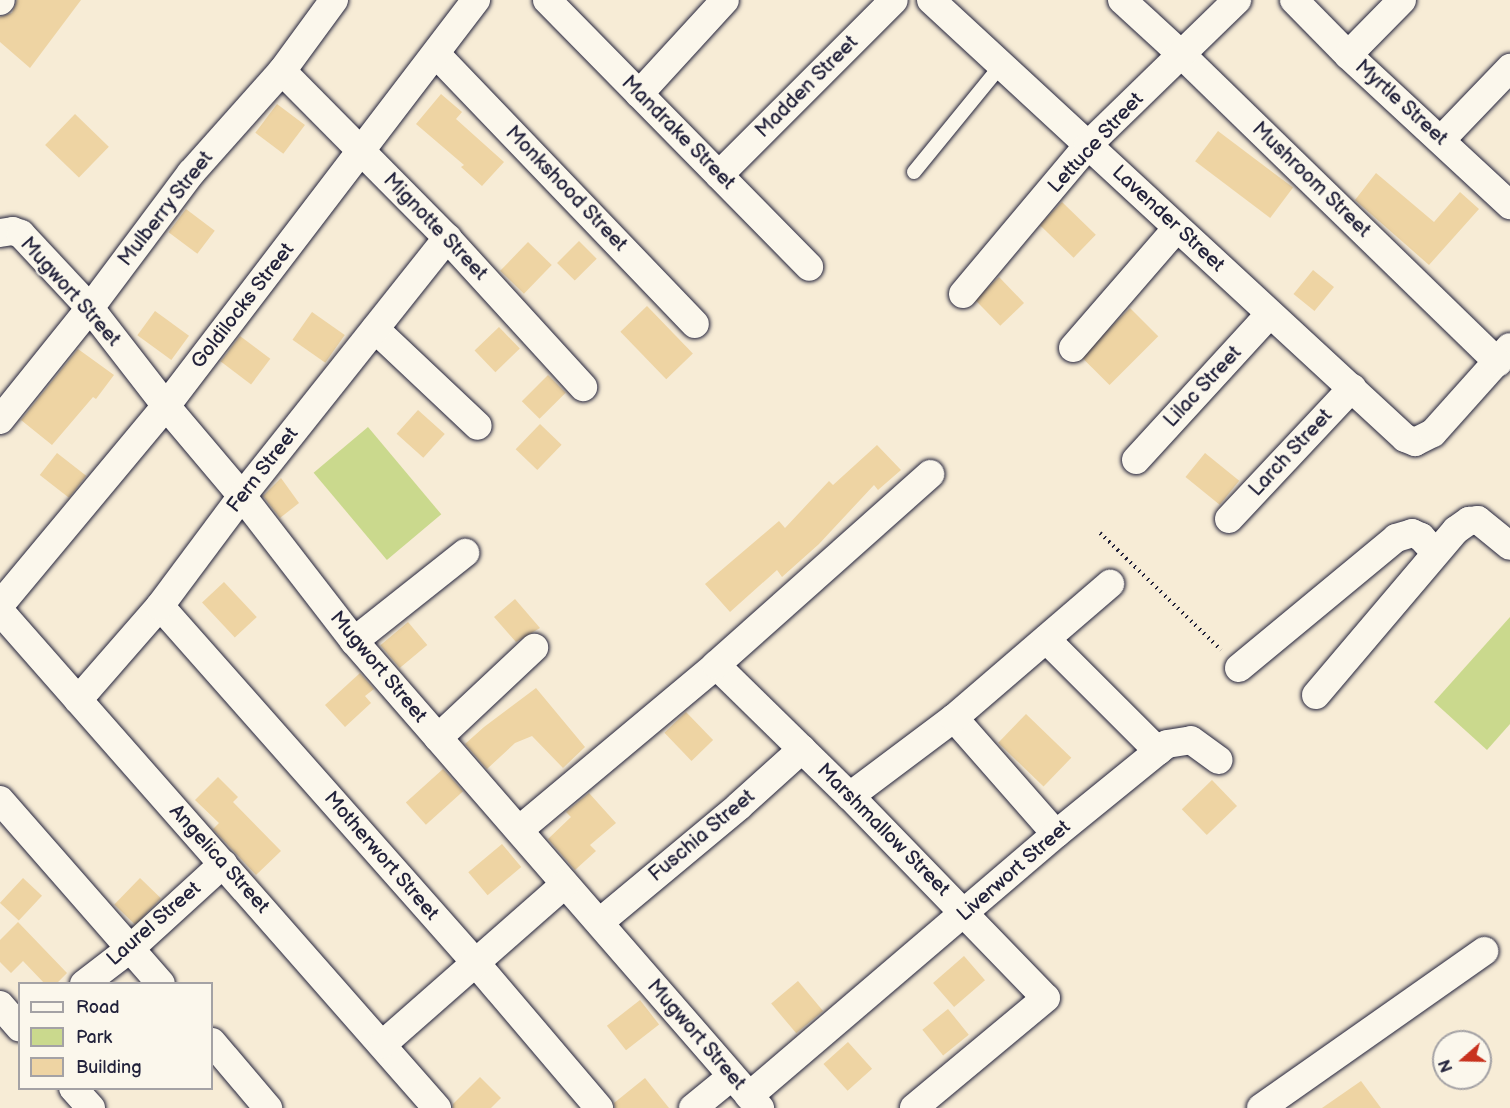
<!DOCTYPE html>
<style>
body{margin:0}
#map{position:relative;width:1510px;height:1108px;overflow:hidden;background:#f7ecd6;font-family:"Balsamiq Sans",sans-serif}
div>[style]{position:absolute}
.green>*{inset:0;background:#cad98d;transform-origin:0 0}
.building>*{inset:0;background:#eed4a3;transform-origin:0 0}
.path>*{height:4px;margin-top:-2px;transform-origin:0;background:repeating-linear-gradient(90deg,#22223b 0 1.5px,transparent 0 6px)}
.roads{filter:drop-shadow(0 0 2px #22223b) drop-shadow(0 0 2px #22223b)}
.lane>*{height:14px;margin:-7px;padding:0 7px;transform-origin:7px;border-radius:7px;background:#fbf7ec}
.street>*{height:28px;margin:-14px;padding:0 14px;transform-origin:14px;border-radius:14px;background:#fbf7ec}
span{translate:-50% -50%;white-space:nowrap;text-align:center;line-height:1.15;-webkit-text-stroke:4.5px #fbf7ec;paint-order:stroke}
.street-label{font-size:20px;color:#22223b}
.legend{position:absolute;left:18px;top:982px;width:195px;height:108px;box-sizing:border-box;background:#fbf7ec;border:2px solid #a4a2a5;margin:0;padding:8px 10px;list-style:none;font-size:18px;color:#22223b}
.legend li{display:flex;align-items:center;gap:12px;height:30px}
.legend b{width:30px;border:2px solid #a4a2a5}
.north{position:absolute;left:1432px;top:1030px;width:60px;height:60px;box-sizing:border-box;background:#fbf7ec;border:2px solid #a4a2a5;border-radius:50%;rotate:250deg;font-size:16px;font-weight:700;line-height:24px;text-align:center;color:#22223b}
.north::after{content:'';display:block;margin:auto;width:21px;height:27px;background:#c8321e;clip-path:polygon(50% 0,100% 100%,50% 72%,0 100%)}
</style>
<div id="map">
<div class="green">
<div style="left:368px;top:427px;width:114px;height:71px;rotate:50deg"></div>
<div style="clip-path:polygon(1510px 617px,1510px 724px,1487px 750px,1434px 702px)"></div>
</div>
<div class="building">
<div style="clip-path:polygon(17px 0,81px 0,30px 68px,0 42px,0 17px,12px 13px)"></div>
<div style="clip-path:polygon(441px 94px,462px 112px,456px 119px,504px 162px,482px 186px,461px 167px,464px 165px,416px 124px)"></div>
<div style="left:277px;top:104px;width:35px;height:36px;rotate:37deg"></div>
<div style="left:75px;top:114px;width:47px;height:43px;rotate:44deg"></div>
<div style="left:1218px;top:131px;width:94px;height:38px;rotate:37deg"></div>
<div style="clip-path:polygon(1376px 173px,1434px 222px,1460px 192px,1479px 209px,1429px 265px,1355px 200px)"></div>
<div style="left:1062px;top:202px;width:47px;height:32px;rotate:44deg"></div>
<div style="left:186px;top:209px;width:36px;height:29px;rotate:37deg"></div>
<div style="left:579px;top:241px;width:25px;height:31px;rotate:45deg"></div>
<div style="left:528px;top:242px;width:33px;height:40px;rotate:44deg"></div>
<div style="left:1313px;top:270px;width:27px;height:31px;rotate:39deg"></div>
<div style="left:999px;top:277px;width:36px;height:33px;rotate:46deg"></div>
<div style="left:647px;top:306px;width:66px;height:37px;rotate:46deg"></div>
<div style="left:1130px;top:308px;width:40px;height:69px;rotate:45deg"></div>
<div style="left:155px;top:311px;width:42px;height:30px;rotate:36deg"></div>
<div style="left:312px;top:312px;width:40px;height:34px;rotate:35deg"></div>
<div style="left:499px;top:327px;width:30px;height:34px;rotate:46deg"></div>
<div style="left:240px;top:336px;width:38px;height:32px;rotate:37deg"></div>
<div style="clip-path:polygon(78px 349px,114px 375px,96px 399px,93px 397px,52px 445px,21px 420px)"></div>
<div style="left:548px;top:375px;width:25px;height:37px;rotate:45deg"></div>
<div style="left:418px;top:410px;width:36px;height:32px;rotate:42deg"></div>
<div style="left:540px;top:424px;width:30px;height:35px;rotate:44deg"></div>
<div style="clip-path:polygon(877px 445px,901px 470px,878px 490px,874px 485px,819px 544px,782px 577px,777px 570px,730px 612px,705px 584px,779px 521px,785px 528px,829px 481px,833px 485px)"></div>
<div style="left:57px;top:453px;width:37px;height:28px;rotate:38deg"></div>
<div style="left:1205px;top:453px;width:44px;height:31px;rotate:39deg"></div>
<div style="clip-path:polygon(281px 478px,299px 503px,280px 518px,263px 496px)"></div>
<div style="left:224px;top:582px;width:48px;height:30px;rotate:47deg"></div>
<div style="clip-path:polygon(515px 599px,540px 628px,516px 642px,494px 617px)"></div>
<div style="left:408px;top:622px;width:30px;height:36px;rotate:50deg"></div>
<div style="clip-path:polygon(360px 673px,374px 689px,365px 696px,371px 703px,345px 727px,325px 705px)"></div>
<div style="clip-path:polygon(536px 688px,585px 747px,563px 768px,532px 736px,515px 743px,487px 769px,465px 744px,484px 727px)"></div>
<div style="left:686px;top:712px;width:39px;height:30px;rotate:46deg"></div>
<div style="left:1026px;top:714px;width:63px;height:40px;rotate:44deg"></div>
<div style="left:443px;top:769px;width:30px;height:50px;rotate:48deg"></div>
<div style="clip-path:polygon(218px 777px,238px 797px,233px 802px,281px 851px,256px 875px,213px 829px,219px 823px,195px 800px)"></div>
<div style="left:1212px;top:780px;width:36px;height:42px;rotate:46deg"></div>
<div style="clip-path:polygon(589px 793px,616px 823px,590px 845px,596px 851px,575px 870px,548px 839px,571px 817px,566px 812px)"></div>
<div style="left:502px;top:844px;width:30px;height:44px;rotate:50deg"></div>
<div style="left:23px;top:878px;width:26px;height:34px;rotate:43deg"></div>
<div style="left:140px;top:878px;width:29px;height:37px;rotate:44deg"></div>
<div style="clip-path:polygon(18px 922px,67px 973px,56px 984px,45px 984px,23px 961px,11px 973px,0 962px,0 940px)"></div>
<div style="left:964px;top:956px;width:32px;height:41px;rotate:49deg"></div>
<div style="left:798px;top:981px;width:39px;height:35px;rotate:50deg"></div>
<div style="left:640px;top:1000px;width:31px;height:42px;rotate:52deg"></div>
<div style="left:948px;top:1009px;width:33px;height:33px;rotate:51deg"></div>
<div style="left:848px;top:1042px;width:36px;height:33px;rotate:48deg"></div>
<div style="clip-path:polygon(480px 1077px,501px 1098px,491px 1108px,453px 1108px,453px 1104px)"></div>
<div style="clip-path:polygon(645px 1078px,669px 1108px,615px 1108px,614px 1103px)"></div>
<div style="clip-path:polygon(1361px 1081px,1381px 1108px,1322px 1108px)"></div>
</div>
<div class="path">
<div style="left:1100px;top:533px;width:168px;rotate:44deg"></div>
</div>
<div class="roads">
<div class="lane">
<div style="left:914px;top:172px;width:141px;rotate:-50.8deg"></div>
</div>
<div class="street">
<div style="left:547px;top:0;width:374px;rotate:45.5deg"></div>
<div style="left:931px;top:0;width:645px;rotate:42.74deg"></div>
<div style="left:1405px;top:438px;width:11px;rotate:22deg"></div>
<div style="left:1415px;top:442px;width:20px;rotate:-27deg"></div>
<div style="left:1433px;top:433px;width:115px;rotate:-48.2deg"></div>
<div style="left:1122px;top:0;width:81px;rotate:42.5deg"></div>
<div style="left:1182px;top:55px;width:441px;rotate:44.2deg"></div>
<div style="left:1294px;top:0;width:77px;rotate:45.5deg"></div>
<div style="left:1348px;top:55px;width:221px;rotate:42.8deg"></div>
<div style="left:0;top:1px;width:1px;rotate:-45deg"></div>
<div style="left:436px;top:54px;width:374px;rotate:46.2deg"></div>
<div style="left:1348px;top:55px;width:77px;rotate:-45.5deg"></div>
<div style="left:282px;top:71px;width:235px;rotate:45.3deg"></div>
<div style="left:447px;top:238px;width:202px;rotate:47.6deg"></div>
<div style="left:639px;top:94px;width:127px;rotate:-47.5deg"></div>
<div style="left:1441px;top:140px;width:100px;rotate:-46.2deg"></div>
<div style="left:719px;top:175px;width:247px;rotate:-45deg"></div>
<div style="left:0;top:233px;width:13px;rotate:-9deg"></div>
<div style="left:13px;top:231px;width:9px;rotate:21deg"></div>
<div style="left:21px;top:234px;width:101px;rotate:47deg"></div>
<div style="left:90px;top:308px;width:124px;rotate:52.2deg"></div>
<div style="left:166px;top:406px;width:118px;rotate:49.8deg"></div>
<div style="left:242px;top:496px;width:183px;rotate:52.3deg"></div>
<div style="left:354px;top:641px;width:619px;rotate:49deg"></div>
<div style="left:963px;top:294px;width:194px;rotate:-50deg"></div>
<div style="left:1088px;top:145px;width:208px;rotate:-44.2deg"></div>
<div style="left:375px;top:329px;width:141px;rotate:43.3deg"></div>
<div style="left:1073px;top:348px;width:157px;rotate:-49.1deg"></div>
<div style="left:0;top:420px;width:144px;rotate:-51.2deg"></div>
<div style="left:90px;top:308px;width:169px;rotate:-53.2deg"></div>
<div style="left:191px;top:173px;width:137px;rotate:-48.3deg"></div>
<div style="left:282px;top:71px;width:88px;rotate:-53.8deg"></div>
<div style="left:1136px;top:460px;width:198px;rotate:-47.5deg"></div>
<div style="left:1229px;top:519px;width:180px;rotate:-46.8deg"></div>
<div style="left:0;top:605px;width:259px;rotate:-50.2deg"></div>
<div style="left:166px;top:406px;width:511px;rotate:-52.64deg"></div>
<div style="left:160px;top:606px;width:474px;rotate:48.5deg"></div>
<div style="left:474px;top:961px;width:193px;rotate:49.6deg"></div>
<div style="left:0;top:611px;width:662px;rotate:48.68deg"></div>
<div style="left:354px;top:641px;width:142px;rotate:-38.4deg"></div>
<div style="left:716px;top:665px;width:187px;rotate:44.4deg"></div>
<div style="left:850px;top:796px;width:281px;rotate:45.9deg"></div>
<div style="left:1046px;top:998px;width:172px;rotate:140.2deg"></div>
<div style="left:1239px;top:668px;width:204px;rotate:-39.6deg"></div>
<div style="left:1396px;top:538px;width:17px;rotate:-17deg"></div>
<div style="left:1412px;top:533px;width:10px;rotate:24deg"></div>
<div style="left:1421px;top:537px;width:21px;rotate:47deg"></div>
<div style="left:1316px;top:695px;width:216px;rotate:-49.7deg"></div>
<div style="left:1456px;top:530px;width:16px;rotate:-35deg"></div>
<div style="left:1469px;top:521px;width:9px;rotate:-6deg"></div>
<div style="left:1478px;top:520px;width:41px;rotate:39.1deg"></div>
<div style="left:78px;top:700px;width:125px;rotate:-48.9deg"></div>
<div style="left:160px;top:606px;width:137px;rotate:-53.3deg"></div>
<div style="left:242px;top:496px;width:330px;rotate:-51.5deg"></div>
<div style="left:954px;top:718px;width:154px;rotate:48.7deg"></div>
<div style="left:438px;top:738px;width:132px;rotate:-43.2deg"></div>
<div style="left:1158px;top:751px;width:11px;rotate:-38deg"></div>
<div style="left:1167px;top:744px;width:24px;rotate:-9deg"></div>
<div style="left:1191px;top:740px;width:34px;rotate:36deg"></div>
<div style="left:850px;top:796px;width:130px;rotate:-36.9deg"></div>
<div style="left:954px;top:718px;width:206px;rotate:-40.7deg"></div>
<div style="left:0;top:800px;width:244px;rotate:48.8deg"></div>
<div style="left:519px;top:830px;width:257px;rotate:-39.9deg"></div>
<div style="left:716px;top:665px;width:287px;rotate:-41.7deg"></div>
<div style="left:600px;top:922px;width:181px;rotate:-39.8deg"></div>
<div style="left:739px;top:806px;width:85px;rotate:-42.1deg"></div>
<div style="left:84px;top:984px;width:59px;rotate:-37.5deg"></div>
<div style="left:131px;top:948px;width:125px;rotate:-42.4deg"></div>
<div style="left:0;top:1005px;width:30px;rotate:49deg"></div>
<div style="left:212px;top:1042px;width:87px;rotate:49.7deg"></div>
<div style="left:383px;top:1044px;width:242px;rotate:-41.3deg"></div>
<div style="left:73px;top:1088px;width:27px;rotate:48deg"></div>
<div style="left:749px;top:1096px;width:404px;rotate:-40.5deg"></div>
<div style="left:1056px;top:834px;width:132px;rotate:-39.1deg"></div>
<div style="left:1158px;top:751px;width:158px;rotate:-135deg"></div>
<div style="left:693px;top:1108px;width:49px;rotate:-39.2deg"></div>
<div style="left:1261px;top:1108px;width:273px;rotate:-35.1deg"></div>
</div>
</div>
<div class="street-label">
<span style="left:807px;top:87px;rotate:-45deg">Madden Street</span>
<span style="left:1401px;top:103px;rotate:42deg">Myrtle Street</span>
<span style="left:678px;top:133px;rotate:45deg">Mandrake Street</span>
<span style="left:1096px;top:143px;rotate:-47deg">Lettuce Street</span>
<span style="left:1311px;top:180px;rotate:44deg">Mushroom Street</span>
<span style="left:566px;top:189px;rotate:46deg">Monkshood Street</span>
<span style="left:166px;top:209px;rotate:-52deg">Mulberry Street</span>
<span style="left:1168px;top:219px;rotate:43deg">Lavender Street</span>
<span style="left:435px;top:227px;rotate:46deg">Mignotte Street</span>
<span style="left:70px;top:292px;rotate:48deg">Mugwort Street</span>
<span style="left:243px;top:306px;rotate:-52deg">Goldilocks Street</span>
<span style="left:1203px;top:387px;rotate:-47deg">Lilac Street</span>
<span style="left:1291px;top:453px;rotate:-47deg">Larch Street</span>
<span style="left:263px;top:470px;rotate:-52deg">Fern Street</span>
<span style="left:378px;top:667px;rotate:50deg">Mugwort Street</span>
<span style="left:883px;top:830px;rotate:45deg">Marshmallow Street</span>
<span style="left:702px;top:836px;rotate:-40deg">Fuschia Street</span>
<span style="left:381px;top:856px;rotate:49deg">Motherwort Street</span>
<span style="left:219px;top:859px;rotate:48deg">Angelica Street</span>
<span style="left:1014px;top:871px;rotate:-41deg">Liverwort Street</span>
<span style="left:154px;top:924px;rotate:-41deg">Laurel Street</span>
<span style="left:696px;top:1035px;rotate:49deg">Mugwort Street</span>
</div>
<ul class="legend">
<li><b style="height:8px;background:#fbf7ec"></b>Road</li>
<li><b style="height:16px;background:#cad98d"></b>Park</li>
<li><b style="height:16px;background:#eed4a3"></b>Building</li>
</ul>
<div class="north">N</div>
</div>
